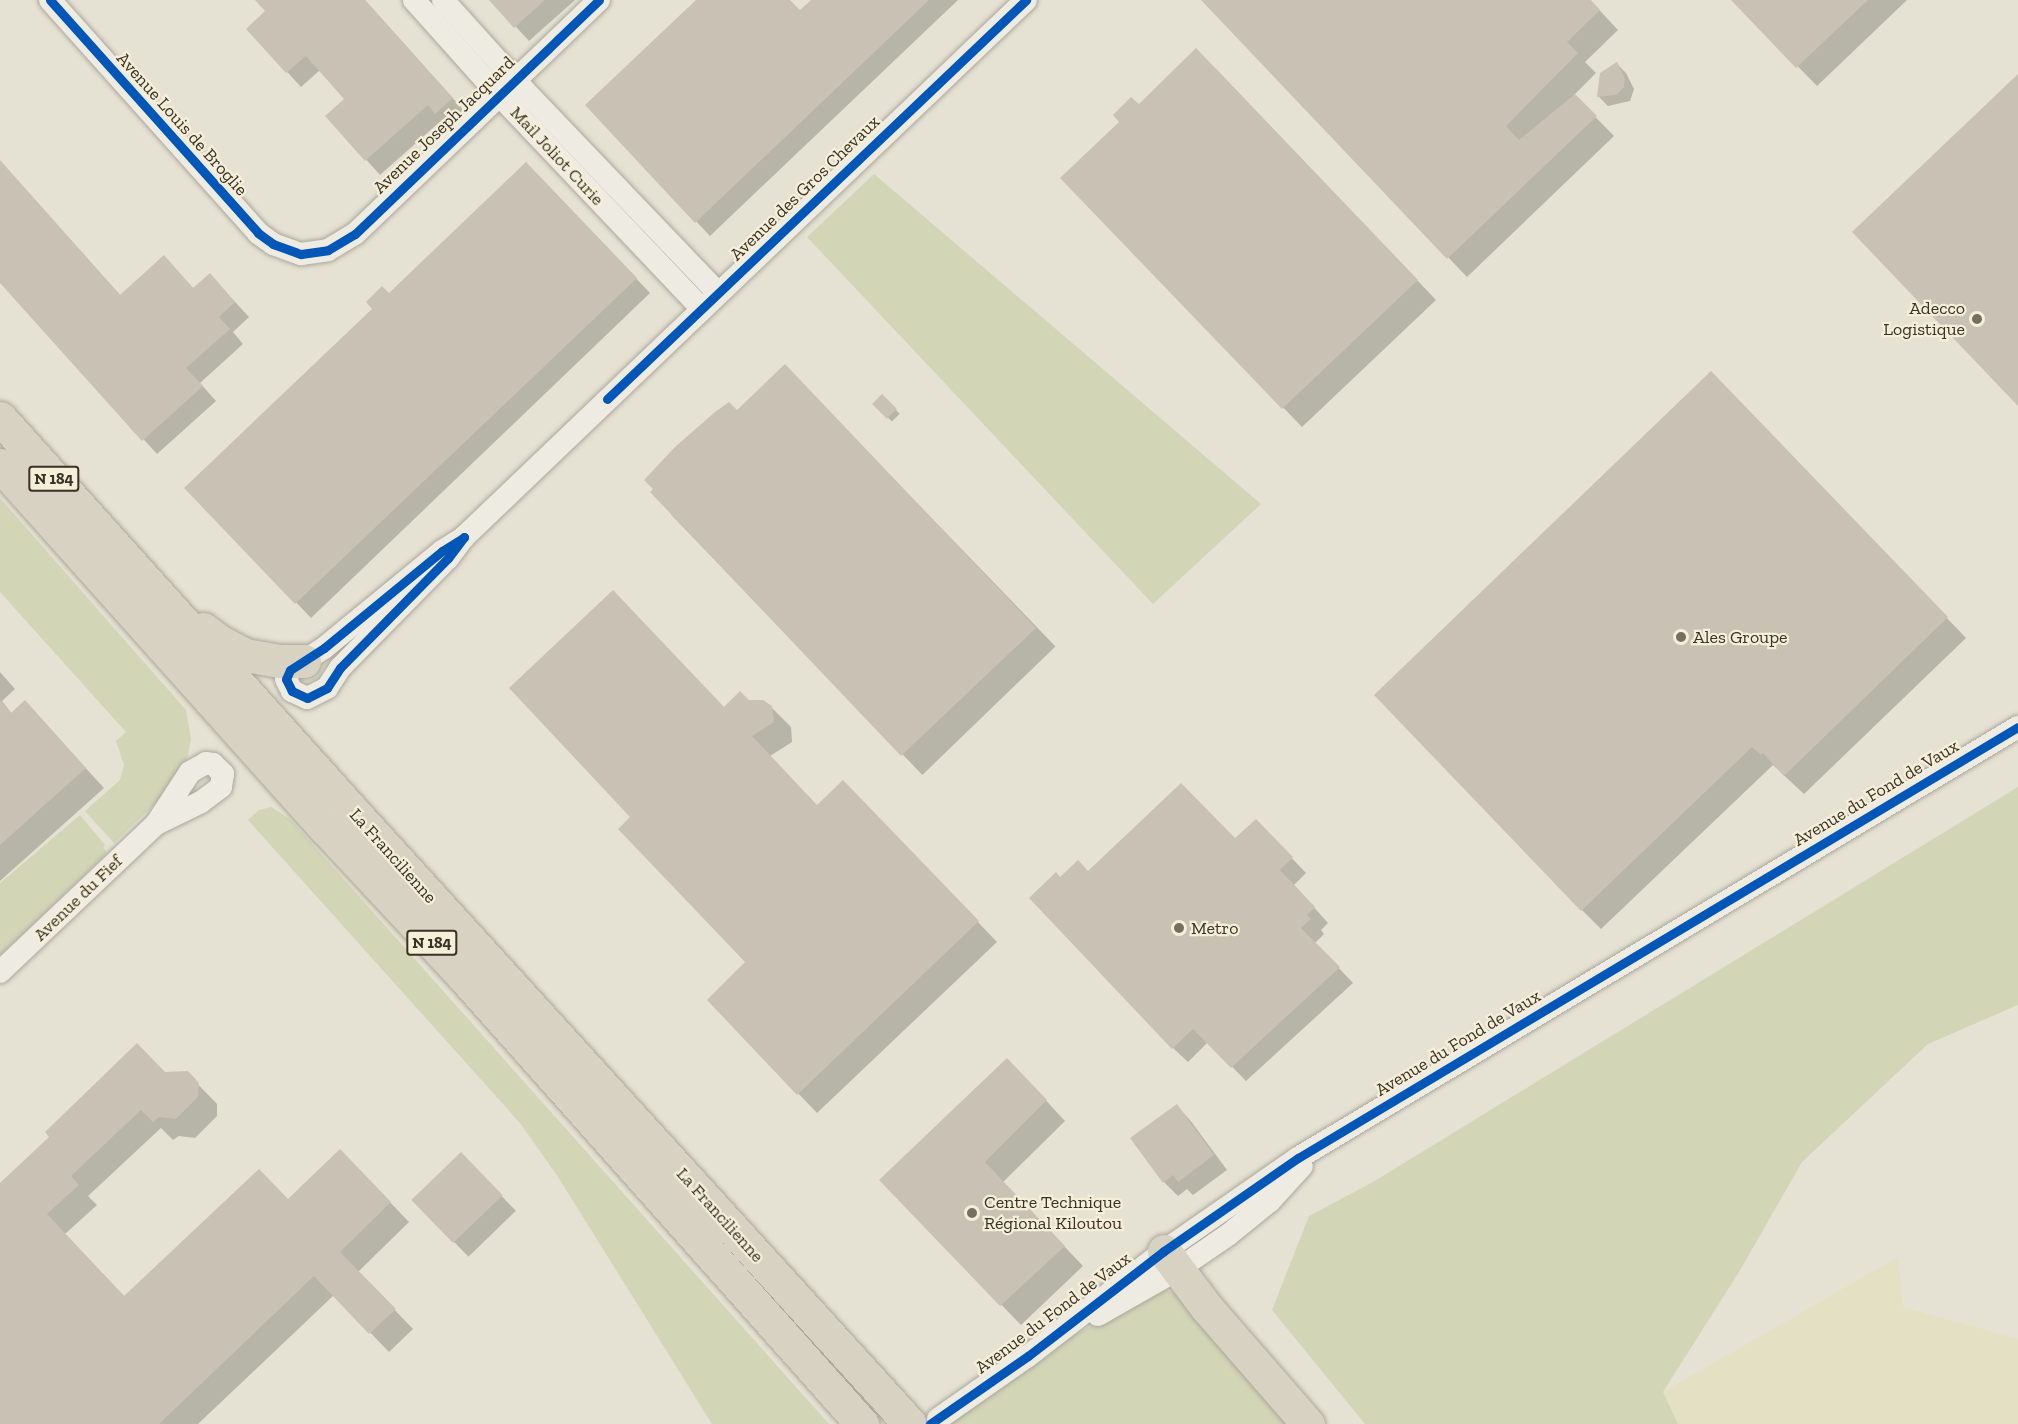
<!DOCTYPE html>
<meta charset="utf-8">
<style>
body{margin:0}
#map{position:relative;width:2018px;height:1424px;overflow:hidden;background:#e5e2d3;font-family:"Zilla Slab",serif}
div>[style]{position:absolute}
.farmland>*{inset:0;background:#e3e0c4}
.green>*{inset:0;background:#d2d5b6}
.shadow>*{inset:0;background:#0003;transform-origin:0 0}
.building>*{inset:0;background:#c9c1b4;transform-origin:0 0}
.roads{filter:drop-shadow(0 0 2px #aba79b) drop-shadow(0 0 2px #aba79b)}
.minor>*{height:22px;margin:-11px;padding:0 11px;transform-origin:11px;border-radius:11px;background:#eeebe3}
.highway>*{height:33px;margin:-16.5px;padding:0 16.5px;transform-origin:16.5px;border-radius:16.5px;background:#d8d2c3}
.cycleway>*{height:9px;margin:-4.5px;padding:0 4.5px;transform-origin:4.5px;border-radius:4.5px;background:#0057b8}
.dots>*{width:16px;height:16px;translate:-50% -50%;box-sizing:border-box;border:3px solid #f5efda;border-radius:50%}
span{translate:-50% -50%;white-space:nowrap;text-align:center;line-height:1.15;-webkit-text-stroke:4.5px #f5efda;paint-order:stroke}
.shield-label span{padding:2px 4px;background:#f5efda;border:2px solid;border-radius:4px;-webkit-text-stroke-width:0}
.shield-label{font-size:16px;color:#3b3022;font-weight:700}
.street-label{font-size:18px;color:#3b3022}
.poi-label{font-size:18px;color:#3b3022}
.right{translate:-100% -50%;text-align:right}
.left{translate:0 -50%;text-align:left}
</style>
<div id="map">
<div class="farmland">
<div style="clip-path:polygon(1898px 1257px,1903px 1307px,2018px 1339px,2018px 1424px,1678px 1424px,1663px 1392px)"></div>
</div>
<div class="green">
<div style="clip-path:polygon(874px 174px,1261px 504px,1153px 604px,807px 237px)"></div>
<div style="clip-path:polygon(0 498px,186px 710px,191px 739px,186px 765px,165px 794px,114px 843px,85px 811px,120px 780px,124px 765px,116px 741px,126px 732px,0 592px)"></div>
<div style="clip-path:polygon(2018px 787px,2018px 1005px,1928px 1044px,1802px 1162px,1739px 1272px,1663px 1392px,1678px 1424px,1365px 1424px,1272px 1310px,1309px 1216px,1373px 1182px)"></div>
<div style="clip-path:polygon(271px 807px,290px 819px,829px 1424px,712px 1424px,558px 1177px,520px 1123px,248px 820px,259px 810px)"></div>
<div style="clip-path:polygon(80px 815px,105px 845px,103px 847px,107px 853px,0 956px,0 883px)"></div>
<div style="clip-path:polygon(1163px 1290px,1175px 1293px,1193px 1308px,1294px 1424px,950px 1424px,1070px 1338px,1152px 1291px)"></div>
</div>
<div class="shadow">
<div style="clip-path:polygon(257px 0,365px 0,466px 113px,451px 127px,443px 119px,380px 175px,327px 116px,346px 99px,320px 70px,301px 87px,248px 29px,268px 11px)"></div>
<div style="clip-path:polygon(491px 0,575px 0,529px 41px)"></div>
<div style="clip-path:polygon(698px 0,789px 0,801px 12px,813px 0,958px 0,710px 236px,587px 106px)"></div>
<div style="clip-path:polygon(1203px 0,1590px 0,1618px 30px,1585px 62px,1596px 73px,1574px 95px,1614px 136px,1467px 277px)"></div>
<div style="clip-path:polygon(1733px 0,1907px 0,1817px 86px)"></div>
<div style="clip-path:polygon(1617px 64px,1626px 73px,1634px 89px,1630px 101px,1608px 106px,1599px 97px)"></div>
<div style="clip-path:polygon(1216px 69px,1436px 300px,1302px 427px,1062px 178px,1139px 106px)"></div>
<div style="clip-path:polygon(0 161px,121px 296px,178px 272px,194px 289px,224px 290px,249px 317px,233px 332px,243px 344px,200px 383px,216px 401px,157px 454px,0 281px)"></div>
<div style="clip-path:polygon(541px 178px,650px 293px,311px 618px,187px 488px,389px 295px)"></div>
<div style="left:804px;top:386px;width:362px;height:185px;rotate:46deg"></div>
<div style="clip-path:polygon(1730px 392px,1966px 638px,1804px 794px,1773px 765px,1601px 929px,1582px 910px)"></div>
<div style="left:882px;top:396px;width:25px;height:11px;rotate:45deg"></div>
<div style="clip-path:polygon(0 672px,15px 689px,2px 701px,12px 714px,25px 702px,104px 788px,0 881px)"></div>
<div style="clip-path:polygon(748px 702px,771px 707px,791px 727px,792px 742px,770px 756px,818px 807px,863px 802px,997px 942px,817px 1113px,709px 1000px,748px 962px,724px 709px)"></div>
<div style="clip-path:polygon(1256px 821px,1306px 873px,1294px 885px,1328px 923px,1321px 930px,1324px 934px,1315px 943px,1353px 983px,1246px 1081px,1208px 1042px,1188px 1062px,1173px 1048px,1060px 878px,1235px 840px)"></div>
<div style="clip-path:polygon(165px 1073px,187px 1073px,217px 1104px,217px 1116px,195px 1138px,179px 1136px,173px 1140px,161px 1128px,88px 1196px,97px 1205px,65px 1234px,125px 1297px,288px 1201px,359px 1170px,409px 1222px,358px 1272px,413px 1329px,389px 1352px,334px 1295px,198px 1424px,0 1424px,0 1185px)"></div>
<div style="clip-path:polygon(1026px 1079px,1065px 1121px,1003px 1182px,1083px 1266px,1021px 1325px,881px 1180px)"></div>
<div style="clip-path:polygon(1177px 1106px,1190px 1120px,1227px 1170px,1193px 1195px,1187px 1189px,1178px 1196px,1164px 1182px)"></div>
<div style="left:461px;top:1154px;width:79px;height:66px;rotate:46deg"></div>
</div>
<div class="building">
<div style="clip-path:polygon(255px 0,365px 0,453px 98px,435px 114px,428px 105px,365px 161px,325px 116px,344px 99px,306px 56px,286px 73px,246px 29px,265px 11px)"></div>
<div style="clip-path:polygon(489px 0,545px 0,514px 28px)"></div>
<div style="clip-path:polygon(696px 0,790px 0,800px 10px,811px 0,929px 0,695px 223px,585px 105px)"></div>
<div style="clip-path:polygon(1201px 0,1591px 0,1600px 10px,1567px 42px,1578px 53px,1506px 126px,1519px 140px,1575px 94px,1597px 116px,1447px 259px)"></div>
<div style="clip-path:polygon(1731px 0,1868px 0,1796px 68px)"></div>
<div style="clip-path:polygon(1196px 48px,1418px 280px,1282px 409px,1060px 178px,1119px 122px,1113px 115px,1131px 97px,1139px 104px)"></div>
<div style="clip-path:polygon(1617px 62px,1625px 79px,1624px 87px,1616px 95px,1597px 97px,1600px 73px)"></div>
<div style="clip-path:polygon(2018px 74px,2018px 406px,1852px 232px)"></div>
<div style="clip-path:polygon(0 160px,120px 295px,164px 255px,193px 288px,210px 273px,235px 302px,219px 317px,230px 329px,186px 368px,203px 386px,142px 441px,0 283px)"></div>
<div style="clip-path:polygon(526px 162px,637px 278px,295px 604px,184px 488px,372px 309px,366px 302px,382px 286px,389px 293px)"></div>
<div style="clip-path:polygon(785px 364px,1036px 628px,901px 756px,650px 492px,653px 489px,644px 480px,675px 447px,715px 412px,729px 402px,737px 410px)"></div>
<div style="clip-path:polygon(1711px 371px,1948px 617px,1784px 776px,1763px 753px,1761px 755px,1752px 747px,1581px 911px,1374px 695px)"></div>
<div style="left:882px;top:394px;width:21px;height:14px;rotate:45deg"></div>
<div style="clip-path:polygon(613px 590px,724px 707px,740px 691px,749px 700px,763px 700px,772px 706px,774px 722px,752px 736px,817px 805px,843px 780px,979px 921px,797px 1095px,707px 1000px,745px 962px,618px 829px,630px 817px,509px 688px)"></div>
<div style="clip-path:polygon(0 700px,11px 713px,25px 700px,86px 768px,0 845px)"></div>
<div style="clip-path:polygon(1181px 783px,1235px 838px,1256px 819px,1293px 857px,1280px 870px,1315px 907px,1307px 915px,1311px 919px,1301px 928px,1340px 967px,1231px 1068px,1193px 1029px,1172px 1049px,1029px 898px,1056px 872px,1060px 877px,1078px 860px,1088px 871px)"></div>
<div style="clip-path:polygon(137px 1043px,165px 1072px,188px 1071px,199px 1083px,198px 1097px,176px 1119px,159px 1117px,153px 1122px,141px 1110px,71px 1176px,79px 1185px,47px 1214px,124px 1296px,259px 1169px,288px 1199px,340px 1149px,391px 1202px,340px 1252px,396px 1309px,369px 1334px,314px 1276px,159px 1424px,0 1424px,0 1183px,49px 1137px,45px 1132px)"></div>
<div style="clip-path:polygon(1007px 1058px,1047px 1100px,985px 1162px,1065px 1246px,1000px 1306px,879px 1180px)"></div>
<div style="clip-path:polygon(1177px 1104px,1214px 1155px,1178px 1182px,1173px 1175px,1163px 1183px,1130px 1138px)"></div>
<div style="left:461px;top:1152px;width:60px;height:69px;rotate:46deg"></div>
</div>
<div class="roads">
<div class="minor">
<div style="left:50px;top:0;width:312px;rotate:48.2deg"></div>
<div style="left:258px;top:233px;width:19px;rotate:36deg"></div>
<div style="left:273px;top:244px;width:30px;rotate:20deg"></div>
<div style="left:301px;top:254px;width:27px;rotate:-8deg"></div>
<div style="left:328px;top:250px;width:31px;rotate:-31deg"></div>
<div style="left:355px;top:234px;width:338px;rotate:-43.8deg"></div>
<div style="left:414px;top:0;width:127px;rotate:48.2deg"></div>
<div style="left:499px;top:95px;width:295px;rotate:46.5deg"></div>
<div style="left:443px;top:0;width:121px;rotate:48deg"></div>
<div style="left:524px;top:90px;width:281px;rotate:46.3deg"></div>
<div style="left:464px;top:537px;width:777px;rotate:-43.7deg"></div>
<div style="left:464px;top:537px;width:26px;rotate:127deg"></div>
<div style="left:448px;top:558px;width:154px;rotate:134.5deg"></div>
<div style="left:340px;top:668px;width:24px;rotate:123deg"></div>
<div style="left:327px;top:688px;width:22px;rotate:153deg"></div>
<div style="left:307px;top:698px;width:17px;rotate:-155deg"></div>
<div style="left:292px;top:691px;width:13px;rotate:-117deg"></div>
<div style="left:286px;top:679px;width:10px;rotate:-66deg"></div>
<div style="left:290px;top:670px;width:40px;rotate:-32.9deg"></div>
<div style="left:324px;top:648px;width:153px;rotate:-39.4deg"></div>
<div style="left:442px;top:551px;width:26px;rotate:-32deg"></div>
<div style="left:206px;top:763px;width:7px;rotate:8deg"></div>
<div style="left:213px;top:764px;width:14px;rotate:45deg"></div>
<div style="left:223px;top:774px;width:13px;rotate:99deg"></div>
<div style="left:221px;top:787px;width:25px;rotate:143deg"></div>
<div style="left:201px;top:802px;width:50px;rotate:153.9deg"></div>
<div style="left:156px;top:824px;width:62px;rotate:-56.8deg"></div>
<div style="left:190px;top:772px;width:18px;rotate:-29deg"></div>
<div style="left:0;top:972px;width:215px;rotate:-43.5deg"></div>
<div style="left:1098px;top:1315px;width:91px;rotate:-29.7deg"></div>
<div style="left:1177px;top:1270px;width:62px;rotate:-34.5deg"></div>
<div style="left:1228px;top:1235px;width:54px;rotate:-39deg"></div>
<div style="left:1270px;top:1201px;width:47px;rotate:-47.6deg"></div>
<div style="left:938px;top:1419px;width:110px;rotate:-35deg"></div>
<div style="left:1028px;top:1356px;width:172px;rotate:-37.7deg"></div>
<div style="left:1164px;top:1251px;width:163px;rotate:-34.8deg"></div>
<div style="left:1298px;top:1158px;width:839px;rotate:-30.91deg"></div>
</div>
<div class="highway">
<div style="left:0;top:418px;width:521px;rotate:48.11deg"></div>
<div style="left:348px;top:806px;width:835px;rotate:47.72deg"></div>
<div style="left:0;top:465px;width:489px;rotate:48.2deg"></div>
<div style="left:326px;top:829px;width:202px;rotate:47deg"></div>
<div style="left:464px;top:977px;width:599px;rotate:48.32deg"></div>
<div style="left:203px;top:629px;width:20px;rotate:37deg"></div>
<div style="left:219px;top:641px;width:30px;rotate:28deg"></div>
<div style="left:245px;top:655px;width:35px;rotate:10deg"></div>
<div style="left:279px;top:661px;width:25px"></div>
<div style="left:1164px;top:1251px;width:71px;rotate:53deg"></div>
<div style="left:1207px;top:1308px;width:154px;rotate:49deg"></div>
</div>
</div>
<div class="cycleway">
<div style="left:50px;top:0;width:312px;rotate:48.2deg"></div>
<div style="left:258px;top:233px;width:19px;rotate:36deg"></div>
<div style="left:273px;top:244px;width:30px;rotate:20deg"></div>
<div style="left:301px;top:254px;width:27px;rotate:-8deg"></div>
<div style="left:328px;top:250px;width:31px;rotate:-31deg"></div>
<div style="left:355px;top:234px;width:338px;rotate:-43.8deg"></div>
<div style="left:607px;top:399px;width:579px;rotate:-43.6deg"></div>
<div style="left:464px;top:537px;width:26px;rotate:127deg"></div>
<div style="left:448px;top:558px;width:154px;rotate:134.5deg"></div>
<div style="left:340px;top:668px;width:24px;rotate:123deg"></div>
<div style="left:327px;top:688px;width:22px;rotate:153deg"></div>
<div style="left:307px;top:698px;width:17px;rotate:-155deg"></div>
<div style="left:292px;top:691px;width:13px;rotate:-117deg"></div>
<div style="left:286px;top:679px;width:10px;rotate:-66deg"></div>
<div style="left:290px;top:670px;width:40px;rotate:-32.9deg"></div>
<div style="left:324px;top:648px;width:153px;rotate:-39.4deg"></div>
<div style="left:442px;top:551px;width:26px;rotate:-32deg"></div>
<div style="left:930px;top:1424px;width:119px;rotate:-34.8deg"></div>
<div style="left:1028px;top:1356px;width:172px;rotate:-37.7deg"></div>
<div style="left:1164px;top:1251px;width:163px;rotate:-34.8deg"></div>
<div style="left:1298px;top:1158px;width:839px;rotate:-30.91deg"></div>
</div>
<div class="dots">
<div style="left:1977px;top:319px;background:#766e60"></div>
<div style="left:1681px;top:637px;background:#766e60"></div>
<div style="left:1179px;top:928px;background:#766e60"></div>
<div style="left:972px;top:1213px;background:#766e60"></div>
</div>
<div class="shield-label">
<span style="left:54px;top:479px">N 184</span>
<span style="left:432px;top:943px">N 184</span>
</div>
<div class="street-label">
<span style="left:182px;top:124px;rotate:48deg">Avenue Louis de Broglie</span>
<span style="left:444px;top:125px;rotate:-44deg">Avenue Joseph Jacquard</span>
<span style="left:557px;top:156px;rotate:47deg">Mail Joliot Curie</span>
<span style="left:805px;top:188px;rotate:-44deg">Avenue des Gros Chevaux</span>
<span style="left:1876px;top:793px;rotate:-31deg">Avenue du Fond de Vaux</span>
<span style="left:393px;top:856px;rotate:48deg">La Francilienne</span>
<span style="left:78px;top:898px;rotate:-44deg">Avenue du Fief</span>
<span style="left:1458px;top:1043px;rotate:-31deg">Avenue du Fond de Vaux</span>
<span style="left:720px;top:1215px;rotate:48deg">La Francilienne</span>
<span style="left:1053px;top:1313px;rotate:-37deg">Avenue du Fond de Vaux</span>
</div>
<div class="poi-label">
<span class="right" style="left:1965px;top:319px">Adecco<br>Logistique</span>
<span class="left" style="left:1693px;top:637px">Ales Groupe</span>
<span class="left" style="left:1191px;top:928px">Metro</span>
<span class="left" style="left:984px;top:1213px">Centre Technique<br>Régional Kiloutou</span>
</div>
</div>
